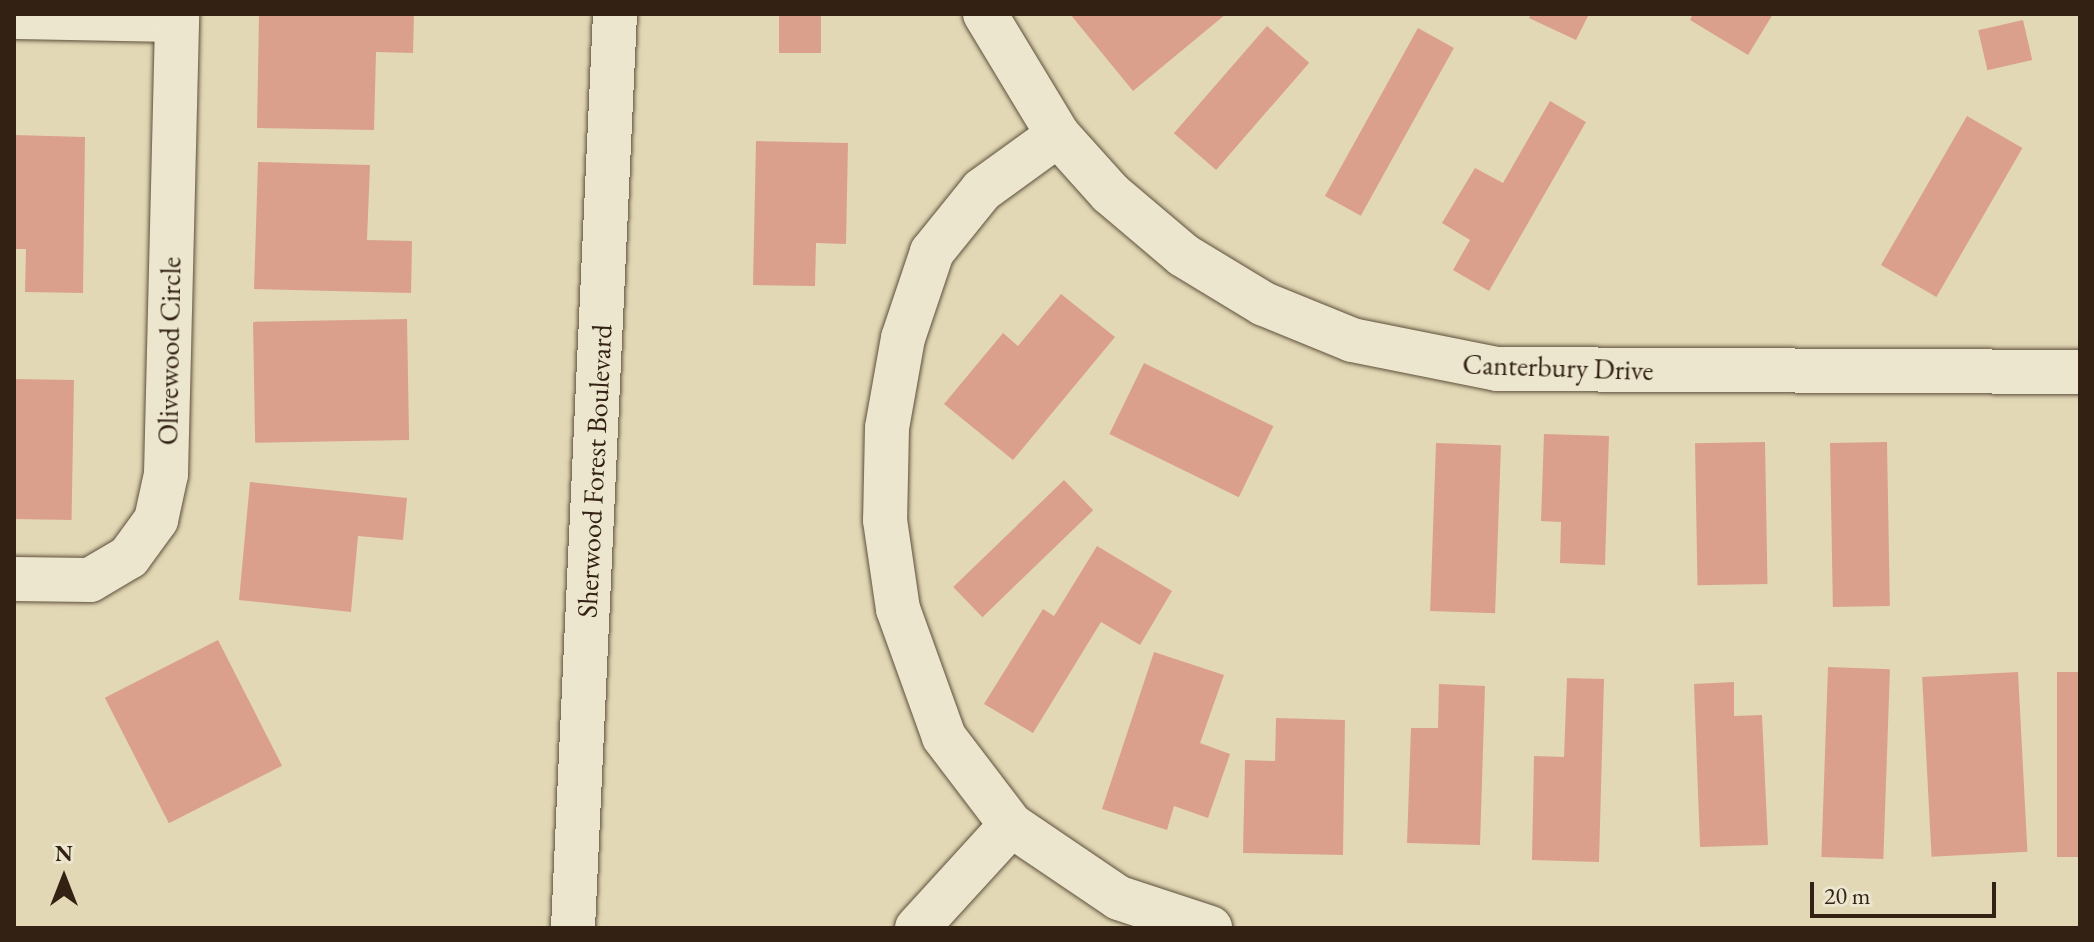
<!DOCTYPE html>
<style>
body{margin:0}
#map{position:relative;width:2094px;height:942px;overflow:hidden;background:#e2d8b5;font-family:"EB Garamond",serif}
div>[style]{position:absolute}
.building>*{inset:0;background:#dba08b;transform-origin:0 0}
.roads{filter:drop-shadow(0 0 2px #5f503c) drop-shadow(0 0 2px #5f503c)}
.minor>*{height:44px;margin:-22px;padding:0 22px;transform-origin:22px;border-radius:22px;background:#ece6cf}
span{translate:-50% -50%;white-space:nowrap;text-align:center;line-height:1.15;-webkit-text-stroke:6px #ece6cf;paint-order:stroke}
.street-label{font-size:28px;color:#332214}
.frame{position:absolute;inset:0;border:16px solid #332214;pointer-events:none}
.north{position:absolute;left:24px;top:838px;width:80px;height:80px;-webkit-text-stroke:6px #ece6cf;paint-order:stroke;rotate:0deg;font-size:22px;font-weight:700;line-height:32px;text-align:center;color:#332214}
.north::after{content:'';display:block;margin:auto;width:28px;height:36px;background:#332214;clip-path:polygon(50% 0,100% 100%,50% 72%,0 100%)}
.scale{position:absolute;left:1810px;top:882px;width:186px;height:36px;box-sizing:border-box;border:4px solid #332214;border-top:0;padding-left:10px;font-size:24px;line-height:28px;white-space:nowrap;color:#332214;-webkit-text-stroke:6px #ece6cf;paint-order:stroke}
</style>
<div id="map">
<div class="building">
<div style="clip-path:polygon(259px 14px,414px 14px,413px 53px,376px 52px,374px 130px,257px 128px)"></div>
<div style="left:779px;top:14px;width:42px;height:39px"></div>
<div style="clip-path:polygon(1070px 14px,1226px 14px,1133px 91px)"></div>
<div style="clip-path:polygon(1531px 14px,1589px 14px,1576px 40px,1529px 18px)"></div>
<div style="clip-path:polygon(1693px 14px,1773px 14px,1748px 55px,1690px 20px)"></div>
<div style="left:2023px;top:20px;width:41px;height:46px;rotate:77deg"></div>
<div style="left:1267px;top:26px;width:56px;height:142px;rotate:41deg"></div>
<div style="left:1418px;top:28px;width:41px;height:192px;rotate:29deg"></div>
<div style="clip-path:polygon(1550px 101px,1586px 122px,1489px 291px,1453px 270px,1470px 240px,1442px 223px,1475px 168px,1503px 183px)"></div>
<div style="left:1967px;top:116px;width:64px;height:172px;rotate:30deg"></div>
<div style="clip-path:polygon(14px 135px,85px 137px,83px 293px,25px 292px,26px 249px,14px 249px)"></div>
<div style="clip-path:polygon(756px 141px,848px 143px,846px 244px,816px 243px,815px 286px,753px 285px)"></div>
<div style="clip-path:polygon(258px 162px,370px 165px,367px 240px,412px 241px,411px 293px,254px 289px)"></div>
<div style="clip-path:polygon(1061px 294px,1115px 337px,1013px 460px,944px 404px,1003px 333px,1018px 346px)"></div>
<div style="left:407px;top:319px;width:121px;height:154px;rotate:89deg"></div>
<div style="left:1144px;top:363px;width:144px;height:79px;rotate:26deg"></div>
<div style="left:14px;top:379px;width:60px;height:140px;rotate:1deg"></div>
<div style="clip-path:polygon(1544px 434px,1609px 436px,1605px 565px,1560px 563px,1561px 522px,1541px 521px)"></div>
<div style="left:1765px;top:442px;width:142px;height:70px;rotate:89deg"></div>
<div style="left:1887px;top:442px;width:164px;height:57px;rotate:89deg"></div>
<div style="left:1436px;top:443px;width:65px;height:168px;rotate:2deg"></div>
<div style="left:1064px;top:480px;width:42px;height:154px;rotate:46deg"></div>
<div style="clip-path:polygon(250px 482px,407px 498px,403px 540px,358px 536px,351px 612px,239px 600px)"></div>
<div style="clip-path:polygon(1097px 546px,1172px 591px,1140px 645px,1101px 622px,1033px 733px,984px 704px,1043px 609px,1054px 616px)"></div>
<div style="left:218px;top:640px;width:141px;height:127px;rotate:63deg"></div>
<div style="clip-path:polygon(1154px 652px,1224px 675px,1200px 743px,1230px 754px,1208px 818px,1174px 806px,1167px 830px,1102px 809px)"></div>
<div style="left:1828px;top:667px;width:62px;height:190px;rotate:2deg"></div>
<div style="left:2018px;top:672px;width:180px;height:96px;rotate:87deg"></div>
<div style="left:2057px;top:672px;width:23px;height:185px"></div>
<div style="clip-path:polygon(1567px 678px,1604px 679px,1599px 862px,1532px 860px,1534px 756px,1564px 757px)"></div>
<div style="clip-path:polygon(1734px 682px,1734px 716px,1762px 715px,1768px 845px,1700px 847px,1694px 684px)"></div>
<div style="clip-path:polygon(1439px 684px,1485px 686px,1480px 845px,1407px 843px,1411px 728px,1438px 728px)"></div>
<div style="clip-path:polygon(1276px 718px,1345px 720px,1343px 855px,1243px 853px,1245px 760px,1275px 761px)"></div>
</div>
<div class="roads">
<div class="minor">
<div style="left:985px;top:14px;width:141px;rotate:58.9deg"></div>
<div style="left:1058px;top:135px;width:78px;rotate:48.1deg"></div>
<div style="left:1110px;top:193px;width:96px;rotate:40.3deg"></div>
<div style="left:1183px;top:255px;width:95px;rotate:31.2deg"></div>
<div style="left:1264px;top:304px;width:95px;rotate:22.2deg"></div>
<div style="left:1352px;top:340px;width:148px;rotate:11.3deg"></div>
<div style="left:1497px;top:369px;width:583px;rotate:0.29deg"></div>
<div style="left:14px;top:17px;width:163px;rotate:1.1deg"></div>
<div style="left:1058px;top:135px;width:94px;rotate:144.1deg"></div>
<div style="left:982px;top:190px;width:80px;rotate:128.9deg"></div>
<div style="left:932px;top:252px;width:91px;rotate:108.6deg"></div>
<div style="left:903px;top:338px;width:91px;rotate:100.1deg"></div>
<div style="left:887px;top:428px;width:92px;rotate:91.2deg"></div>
<div style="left:885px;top:520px;width:90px;rotate:81.7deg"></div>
<div style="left:898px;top:609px;width:136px;rotate:70.2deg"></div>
<div style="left:944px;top:737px;width:111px;rotate:52.7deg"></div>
<div style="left:1011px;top:825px;width:130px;rotate:34.1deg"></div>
<div style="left:1119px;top:898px;width:96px;rotate:18.2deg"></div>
<div style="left:14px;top:579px;width:76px;rotate:0.8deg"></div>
<div style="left:90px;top:580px;width:45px;rotate:-30.5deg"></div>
<div style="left:129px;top:557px;width:46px;rotate:-53.9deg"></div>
<div style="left:156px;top:520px;width:47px;rotate:-77.7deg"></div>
<div style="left:166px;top:474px;width:460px;rotate:-88.6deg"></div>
<div style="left:573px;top:928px;width:915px;rotate:-87.37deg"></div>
<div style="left:917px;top:928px;width:139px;rotate:-47.6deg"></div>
</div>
</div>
<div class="street-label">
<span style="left:169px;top:351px;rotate:-89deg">Olivewood Circle</span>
<span style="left:1558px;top:367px;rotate:2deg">Canterbury Drive</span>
<span style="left:594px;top:471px;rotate:-87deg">Sherwood Forest Boulevard</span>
</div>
<div class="frame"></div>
<div class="north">N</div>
<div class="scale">20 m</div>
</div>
